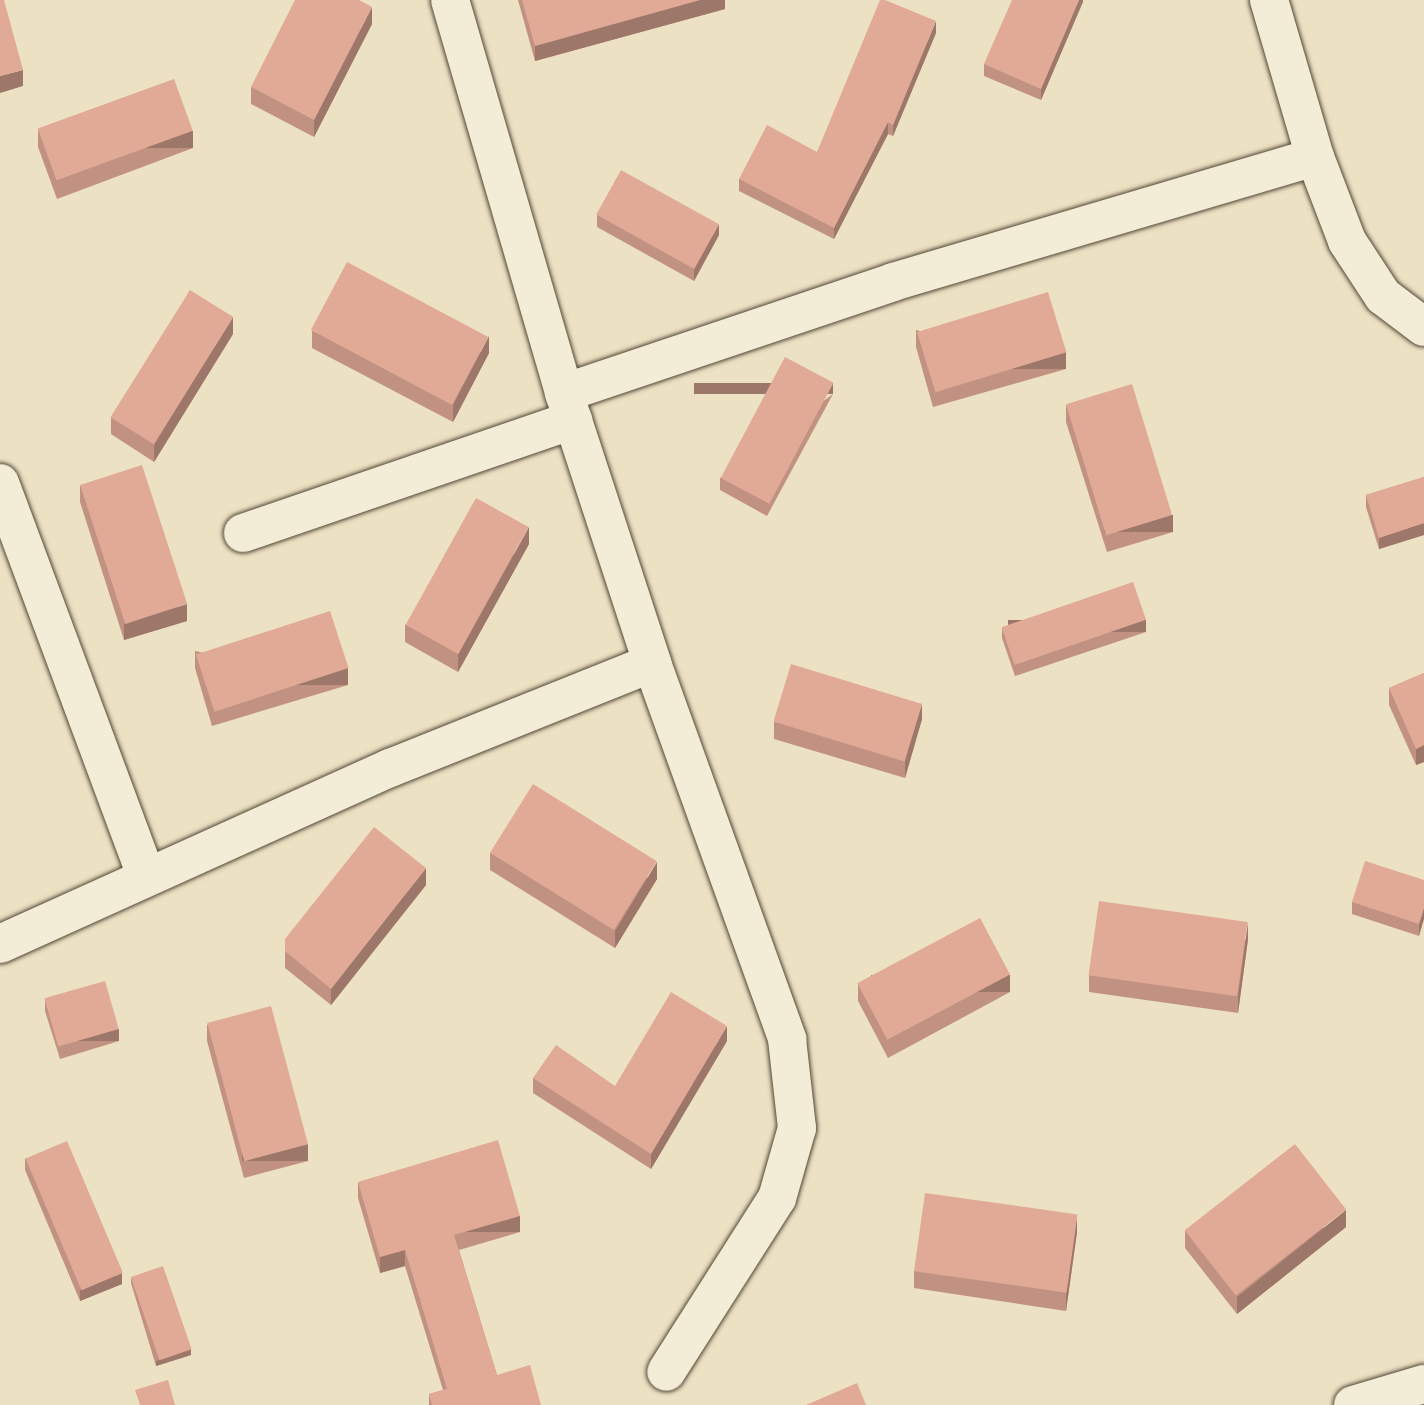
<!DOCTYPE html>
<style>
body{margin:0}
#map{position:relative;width:1424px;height:1405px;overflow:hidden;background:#ece1c2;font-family:"IM FELL DW Pica",serif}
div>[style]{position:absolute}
.roads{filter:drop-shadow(0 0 2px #524737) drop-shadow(0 0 2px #524737)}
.minor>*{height:38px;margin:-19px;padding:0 19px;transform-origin:19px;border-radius:19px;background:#f3ecd7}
.wall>*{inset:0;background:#c19282}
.shaded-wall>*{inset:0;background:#9d776a;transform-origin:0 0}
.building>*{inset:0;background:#e0aa97;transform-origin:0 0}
span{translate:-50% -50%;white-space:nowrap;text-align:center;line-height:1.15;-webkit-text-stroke:7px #f3ecd7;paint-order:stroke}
</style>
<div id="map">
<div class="roads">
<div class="minor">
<div style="left:450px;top:0;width:409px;rotate:73.8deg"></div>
<div style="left:564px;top:393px;width:284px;rotate:71.9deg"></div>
<div style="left:652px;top:663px;width:400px;rotate:70.2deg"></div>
<div style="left:787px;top:1039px;width:90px;rotate:83.6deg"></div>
<div style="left:797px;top:1128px;width:73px;rotate:105.9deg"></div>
<div style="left:777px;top:1198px;width:206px;rotate:122.5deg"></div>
<div style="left:1269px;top:0;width:164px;rotate:73.7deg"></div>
<div style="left:1315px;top:157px;width:90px;rotate:69.1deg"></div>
<div style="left:1347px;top:241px;width:66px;rotate:56.8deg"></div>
<div style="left:1383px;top:296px;width:51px;rotate:37.1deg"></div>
<div style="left:564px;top:393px;width:347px;rotate:-18.6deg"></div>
<div style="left:893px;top:282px;width:440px;rotate:-16.5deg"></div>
<div style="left:0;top:483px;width:418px;rotate:69.6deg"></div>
<div style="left:243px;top:533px;width:349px;rotate:-18.9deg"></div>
<div style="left:0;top:944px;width:428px;rotate:-24.3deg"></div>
<div style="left:390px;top:768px;width:282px;rotate:-21.8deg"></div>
<div style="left:1353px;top:1405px;width:74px;rotate:-16.5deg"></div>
</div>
</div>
<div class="wall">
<div style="clip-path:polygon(518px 0,725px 0,725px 9px,535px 61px)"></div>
<div style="clip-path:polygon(1083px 0,1041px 100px,984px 76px,984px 64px)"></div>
<div style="clip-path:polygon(372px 24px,314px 137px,251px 104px,251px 87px)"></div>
<div style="clip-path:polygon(936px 33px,893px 136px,888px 134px,834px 239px,739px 191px,739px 179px,817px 152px)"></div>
<div style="clip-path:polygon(38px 130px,193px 148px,57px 199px,38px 147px)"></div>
<div style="clip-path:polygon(597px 215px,719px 235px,694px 281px,597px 227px)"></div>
<div style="clip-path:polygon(916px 330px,1066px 369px,933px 407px,916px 347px)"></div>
<div style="clip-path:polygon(312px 331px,489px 353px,453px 422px,312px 348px)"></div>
<div style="clip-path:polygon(233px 334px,154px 462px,111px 434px,111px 417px)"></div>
<div style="clip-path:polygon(833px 394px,767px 516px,720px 490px,720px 478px)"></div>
<div style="clip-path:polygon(1066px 405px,1173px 532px,1107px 552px,1066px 422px)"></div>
<div style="clip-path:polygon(1424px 477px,1424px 535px,1379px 549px,1366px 507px,1366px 495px)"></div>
<div style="clip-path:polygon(80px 485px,187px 621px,124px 640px,80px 502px)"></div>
<div style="clip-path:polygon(529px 544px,458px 672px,405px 642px,405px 625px)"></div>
<div style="clip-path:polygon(1002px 627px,1146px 632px,1015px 676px,1002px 638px)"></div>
<div style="clip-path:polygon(195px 651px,348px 685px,212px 726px,195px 668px)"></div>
<div style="clip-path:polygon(1424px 673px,1424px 762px,1416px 765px,1389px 705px,1389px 688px)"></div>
<div style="clip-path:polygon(922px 719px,905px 778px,774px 739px,774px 722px)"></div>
<div style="clip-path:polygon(490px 853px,657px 879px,615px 948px,490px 870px)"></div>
<div style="clip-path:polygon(1424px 880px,1419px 936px,1352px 914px,1352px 902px)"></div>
<div style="clip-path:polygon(426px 885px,331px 1005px,285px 968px,285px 939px)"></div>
<div style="clip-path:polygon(1248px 939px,1238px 1013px,1089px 992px,1089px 975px)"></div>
<div style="clip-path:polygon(858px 984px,1010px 992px,888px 1058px,858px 1001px)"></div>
<div style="clip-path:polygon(45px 1000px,119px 1041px,60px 1059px,45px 1011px)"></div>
<div style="clip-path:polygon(207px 1024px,308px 1161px,244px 1178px,207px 1041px)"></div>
<div style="clip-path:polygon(727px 1041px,651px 1169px,533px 1093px,533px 1078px,615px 1086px)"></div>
<div style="clip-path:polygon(25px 1158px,122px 1284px,80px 1301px,25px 1170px)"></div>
<div style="clip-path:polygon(358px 1182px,520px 1232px,459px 1250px,497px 1375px,541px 1405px,429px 1405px,429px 1394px,443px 1390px,405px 1266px,380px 1273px,358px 1198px)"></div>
<div style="clip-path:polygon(1346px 1227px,1237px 1314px,1185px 1248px,1185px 1231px)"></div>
<div style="clip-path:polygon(1077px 1232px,1066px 1311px,914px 1288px,914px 1271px)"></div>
<div style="clip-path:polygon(131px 1278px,191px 1355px,156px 1366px,131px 1283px)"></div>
</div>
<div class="shaded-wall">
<div style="clip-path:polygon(700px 0,725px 0,725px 9px,535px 61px,535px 46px)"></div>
<div style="clip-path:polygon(1079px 0,1083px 0,1083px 2px,1041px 100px,1041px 89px)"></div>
<div style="clip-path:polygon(372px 7px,372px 24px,314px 137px,314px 120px)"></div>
<div style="clip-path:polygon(936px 21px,936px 33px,893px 136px,893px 125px)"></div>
<div style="clip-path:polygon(23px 70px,23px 86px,0 93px,0 76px)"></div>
<div style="clip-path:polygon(888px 122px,888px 134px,834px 239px,834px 228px)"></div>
<div style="left:193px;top:131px;width:17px;height:145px;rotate:90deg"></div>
<div style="clip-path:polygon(719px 224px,719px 235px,694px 281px,694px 269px)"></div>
<div style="clip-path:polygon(233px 317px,233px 334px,154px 462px,154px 445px)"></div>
<div style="clip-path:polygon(489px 336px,489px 353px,453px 422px,453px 405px)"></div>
<div style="left:1066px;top:352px;width:17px;height:138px;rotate:90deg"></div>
<div style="left:833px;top:383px;width:11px;height:139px;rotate:90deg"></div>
<div style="left:1173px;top:515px;width:17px;height:69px;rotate:90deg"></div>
<div style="clip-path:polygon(1424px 523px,1424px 535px,1379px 549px,1379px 538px)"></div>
<div style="clip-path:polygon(529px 527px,529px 544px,458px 672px,458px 655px)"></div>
<div style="clip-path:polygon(187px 604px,187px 621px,124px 640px,124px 624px)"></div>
<div style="left:1146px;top:620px;width:12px;height:138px;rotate:90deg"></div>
<div style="left:348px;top:668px;width:17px;height:142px;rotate:90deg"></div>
<div style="clip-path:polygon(922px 703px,922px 719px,905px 778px,905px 761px)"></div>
<div style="clip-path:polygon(1424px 745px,1424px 762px,1416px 765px,1416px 749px)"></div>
<div style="clip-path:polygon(657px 862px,657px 879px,615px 948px,615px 931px)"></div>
<div style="clip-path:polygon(426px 868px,426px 885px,331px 1005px,331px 989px)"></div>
<div style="clip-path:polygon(1424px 907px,1424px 919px,1419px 936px,1419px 924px)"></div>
<div style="clip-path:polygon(1248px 922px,1248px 939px,1238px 1013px,1238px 996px)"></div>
<div style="left:1010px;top:975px;width:17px;height:139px;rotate:90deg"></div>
<div style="clip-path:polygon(727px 1026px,727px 1041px,651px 1169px,651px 1154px)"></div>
<div style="left:119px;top:1029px;width:12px;height:62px;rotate:90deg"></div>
<div style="left:308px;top:1144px;width:17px;height:66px;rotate:90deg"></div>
<div style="clip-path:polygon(1346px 1210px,1346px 1227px,1237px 1314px,1237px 1297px)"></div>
<div style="clip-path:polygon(1077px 1215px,1077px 1232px,1066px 1311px,1066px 1294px)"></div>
<div style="left:520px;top:1216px;width:16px;height:69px;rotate:90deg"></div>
<div style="clip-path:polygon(405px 1250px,405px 1266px,380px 1273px,380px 1257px)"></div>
<div style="clip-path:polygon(122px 1273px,122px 1284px,80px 1301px,80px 1290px)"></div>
<div style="clip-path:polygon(191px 1349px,191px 1355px,156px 1366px,156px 1361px)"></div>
</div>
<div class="building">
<div style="clip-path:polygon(0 0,4px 0,23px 70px,0 76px)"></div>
<div style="clip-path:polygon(295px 0,359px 0,372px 7px,314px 120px,251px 87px)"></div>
<div style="clip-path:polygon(522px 0,700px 0,535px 46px)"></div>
<div style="clip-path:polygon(880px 0,885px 0,936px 21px,893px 125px,888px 122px,834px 228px,739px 179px,767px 125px,817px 152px)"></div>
<div style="clip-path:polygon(1012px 0,1079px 0,1041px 89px,984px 64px)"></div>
<div style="left:174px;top:79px;width:55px;height:145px;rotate:70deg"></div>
<div style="left:621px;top:170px;width:112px;height:51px;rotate:29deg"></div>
<div style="left:347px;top:262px;width:160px;height:77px;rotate:28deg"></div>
<div style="left:190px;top:290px;width:51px;height:150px;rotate:32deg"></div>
<div style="left:1048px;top:292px;width:63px;height:137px;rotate:73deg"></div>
<div style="left:785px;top:357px;width:55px;height:137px;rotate:28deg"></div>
<div style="left:1132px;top:384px;width:137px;height:69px;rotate:73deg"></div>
<div style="left:142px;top:465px;width:146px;height:65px;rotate:72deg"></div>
<div style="clip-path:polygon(1424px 477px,1424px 523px,1379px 538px,1366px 495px)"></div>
<div style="left:476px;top:498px;width:60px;height:145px;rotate:29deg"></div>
<div style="left:1133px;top:582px;width:40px;height:139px;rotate:71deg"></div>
<div style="left:330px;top:611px;width:60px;height:141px;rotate:72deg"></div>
<div style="left:791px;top:664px;width:137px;height:60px;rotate:17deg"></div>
<div style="clip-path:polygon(1424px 673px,1424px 745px,1416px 749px,1389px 688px)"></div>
<div style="left:533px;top:784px;width:146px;height:81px;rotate:32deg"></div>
<div style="clip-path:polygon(374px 827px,426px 868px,331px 989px,285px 951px,285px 939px)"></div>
<div style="clip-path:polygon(1365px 861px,1424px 880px,1424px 907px,1419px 924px,1352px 902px)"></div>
<div style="left:1099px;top:901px;width:150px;height:75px;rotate:8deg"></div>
<div style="left:980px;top:918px;width:64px;height:139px;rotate:62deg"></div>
<div style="left:105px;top:981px;width:50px;height:63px;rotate:74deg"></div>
<div style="clip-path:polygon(671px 992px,727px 1026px,651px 1154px,533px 1078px,556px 1045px,615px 1086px)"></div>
<div style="left:271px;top:1006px;width:143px;height:66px;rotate:75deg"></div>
<div style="clip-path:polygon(498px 1140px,520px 1216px,454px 1235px,497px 1375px,530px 1365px,541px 1405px,432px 1405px,429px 1394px,447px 1389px,405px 1250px,380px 1257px,358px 1182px)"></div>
<div style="left:67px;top:1141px;width:143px;height:45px;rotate:67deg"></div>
<div style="left:1295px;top:1144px;width:83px;height:140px;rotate:52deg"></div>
<div style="left:925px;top:1193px;width:154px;height:79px;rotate:8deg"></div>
<div style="left:163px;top:1266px;width:88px;height:34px;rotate:71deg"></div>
<div style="clip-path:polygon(168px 1380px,175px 1405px,140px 1405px,135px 1390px)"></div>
<div style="clip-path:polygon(857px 1383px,866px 1405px,806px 1405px)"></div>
</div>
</div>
